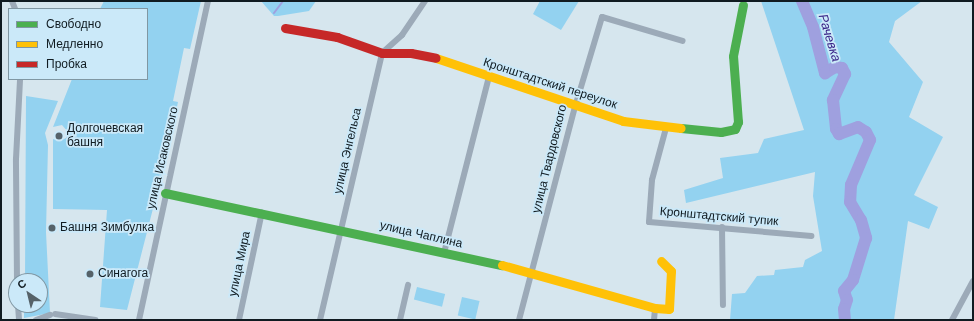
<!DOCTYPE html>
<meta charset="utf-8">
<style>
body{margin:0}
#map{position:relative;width:974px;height:321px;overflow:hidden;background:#d6e6ee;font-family:Arial,sans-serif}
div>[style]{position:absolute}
.green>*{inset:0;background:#93d2f0;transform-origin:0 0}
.stream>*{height:2px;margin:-1px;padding:0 1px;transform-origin:1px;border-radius:1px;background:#9fa0df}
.river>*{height:12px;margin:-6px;padding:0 6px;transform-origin:6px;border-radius:6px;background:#9fa0df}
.street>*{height:6px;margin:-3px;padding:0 3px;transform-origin:3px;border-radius:3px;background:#9caab8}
.fast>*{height:9px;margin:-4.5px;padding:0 4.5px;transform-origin:4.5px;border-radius:4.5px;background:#4caf50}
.slow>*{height:9px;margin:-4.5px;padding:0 4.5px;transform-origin:4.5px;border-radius:4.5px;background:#ffc107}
.jam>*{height:9px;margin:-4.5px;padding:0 4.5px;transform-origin:4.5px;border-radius:4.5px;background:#c62828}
.dots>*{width:11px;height:11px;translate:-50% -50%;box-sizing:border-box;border:2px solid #cbe9f9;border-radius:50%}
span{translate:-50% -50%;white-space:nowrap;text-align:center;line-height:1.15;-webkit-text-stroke:3.5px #cbe9f9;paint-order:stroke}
.street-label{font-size:12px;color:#101b21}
.poi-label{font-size:12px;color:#101b21}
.left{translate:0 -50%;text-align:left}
.water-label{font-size:13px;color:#361e84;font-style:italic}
.frame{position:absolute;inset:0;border:2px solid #101b21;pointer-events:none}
.legend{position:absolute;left:8px;top:8px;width:140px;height:72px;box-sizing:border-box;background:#cbe9f9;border:1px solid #8097a3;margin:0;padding:5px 7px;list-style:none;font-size:12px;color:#101b21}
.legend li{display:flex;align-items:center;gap:8px;height:20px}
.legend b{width:20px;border:1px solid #8097a3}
.north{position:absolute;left:8px;top:273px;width:40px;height:40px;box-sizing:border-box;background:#cbe9f9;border:1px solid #8097a3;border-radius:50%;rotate:325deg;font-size:11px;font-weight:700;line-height:16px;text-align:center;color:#101b21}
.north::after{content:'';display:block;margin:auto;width:14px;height:18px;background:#556269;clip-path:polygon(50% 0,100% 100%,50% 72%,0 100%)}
</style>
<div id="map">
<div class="green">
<div style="clip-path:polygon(104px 1px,201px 1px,190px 49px,184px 48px,173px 101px,178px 102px,168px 150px,127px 310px,100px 307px,107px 210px,53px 209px,53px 139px,60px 141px,66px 138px,68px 132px,62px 125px,53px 127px,72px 79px,147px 79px,147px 9px,100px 9px)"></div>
<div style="clip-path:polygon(261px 1px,316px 1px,309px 11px,278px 16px,274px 16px)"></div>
<div style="clip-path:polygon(540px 1px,579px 1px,561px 30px,533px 14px)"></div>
<div style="clip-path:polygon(761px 1px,922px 1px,895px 21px,889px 42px,923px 82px,909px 117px,943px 137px,914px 195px,938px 207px,929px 229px,908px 221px,894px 320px,730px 320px,732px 294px,745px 293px,757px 276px,774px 275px,775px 270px,803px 267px,805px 260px,822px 251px,813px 196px,815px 172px,686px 203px,684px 190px,723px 178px,720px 158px,758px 153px,764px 139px,804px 130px)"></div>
<div style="clip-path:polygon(26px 96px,58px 101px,45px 133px,48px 145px,46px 232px,50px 313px,24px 318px,24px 305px,40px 305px,40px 281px,25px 281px)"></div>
<div style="left:417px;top:287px;width:29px;height:13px;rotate:14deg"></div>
<div style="left:462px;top:297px;width:18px;height:19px;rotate:13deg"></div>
</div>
<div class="stream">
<div style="left:274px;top:13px;width:15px;rotate:-53deg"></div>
</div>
<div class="river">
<div style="left:802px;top:1px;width:28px;rotate:67deg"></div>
<div style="left:813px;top:27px;width:48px;rotate:75.4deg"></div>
<div style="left:825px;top:73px;width:12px;rotate:-31deg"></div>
<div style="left:835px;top:67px;width:7px;rotate:8deg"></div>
<div style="left:842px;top:68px;width:7px;rotate:63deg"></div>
<div style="left:845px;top:74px;width:29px;rotate:115deg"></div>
<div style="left:833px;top:100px;width:29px;rotate:84deg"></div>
<div style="left:836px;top:129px;width:6px;rotate:59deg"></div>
<div style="left:839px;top:134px;width:20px;rotate:-20deg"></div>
<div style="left:858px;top:127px;width:9px;rotate:32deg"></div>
<div style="left:866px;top:132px;width:9px;rotate:63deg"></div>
<div style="left:870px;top:140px;width:49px;rotate:112.9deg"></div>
<div style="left:851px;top:185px;width:17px;rotate:93deg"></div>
<div style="left:850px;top:202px;width:21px;rotate:59deg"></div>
<div style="left:861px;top:220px;width:19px;rotate:74deg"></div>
<div style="left:866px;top:238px;width:44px;rotate:107.2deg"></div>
<div style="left:853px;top:280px;width:14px;rotate:129deg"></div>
<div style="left:844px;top:291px;width:9px;rotate:72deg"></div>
<div style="left:847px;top:300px;width:9px;rotate:108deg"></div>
<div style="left:844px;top:309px;width:11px;rotate:85deg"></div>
</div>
<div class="street">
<div style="left:12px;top:1px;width:9px;rotate:69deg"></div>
<div style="left:666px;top:128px;width:54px;rotate:105.1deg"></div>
<div style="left:652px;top:180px;width:42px;rotate:94.1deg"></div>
<div style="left:649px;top:222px;width:163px;rotate:4.9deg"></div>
<div style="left:722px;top:227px;width:78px;rotate:89.3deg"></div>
<div style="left:444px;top:253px;width:182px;rotate:-75.7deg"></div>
<div style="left:17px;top:281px;width:122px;rotate:-90.5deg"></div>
<div style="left:16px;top:159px;width:80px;rotate:-87.1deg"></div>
<div style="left:18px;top:305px;width:15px;rotate:86deg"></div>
<div style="left:55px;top:314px;width:41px;rotate:8.3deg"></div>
<div style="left:36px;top:320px;width:15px;rotate:-20deg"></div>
<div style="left:139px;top:320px;width:326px;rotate:-77.8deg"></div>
<div style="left:239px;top:320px;width:110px;rotate:-78deg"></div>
<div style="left:320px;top:320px;width:274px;rotate:-76.9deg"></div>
<div style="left:382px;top:53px;width:27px;rotate:-42deg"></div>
<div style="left:402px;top:35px;width:41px;rotate:-55.9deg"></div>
<div style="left:400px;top:320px;width:36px;rotate:-77deg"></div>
<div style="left:519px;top:320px;width:220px;rotate:-75.3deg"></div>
<div style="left:575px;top:107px;width:94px;rotate:-73.3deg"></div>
<div style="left:602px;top:17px;width:84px;rotate:16.5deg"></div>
<div style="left:654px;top:320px;width:12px;rotate:-85deg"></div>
<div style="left:952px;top:320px;width:44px;rotate:-61.7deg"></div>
</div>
<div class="fast">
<div style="left:681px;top:128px;width:40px;rotate:5.7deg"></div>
<div style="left:721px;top:132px;width:14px;rotate:-12deg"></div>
<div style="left:735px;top:129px;width:8px;rotate:-67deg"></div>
<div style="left:738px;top:122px;width:66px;rotate:-94.3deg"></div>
<div style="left:733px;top:56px;width:52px;rotate:-78.9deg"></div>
<div style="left:165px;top:193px;width:345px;rotate:12.1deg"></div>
</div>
<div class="slow">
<div style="left:436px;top:58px;width:197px;rotate:18.6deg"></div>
<div style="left:623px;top:121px;width:58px;rotate:6.9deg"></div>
<div style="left:502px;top:265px;width:159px;rotate:15.7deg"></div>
<div style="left:655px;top:308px;width:14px;rotate:4deg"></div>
<div style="left:669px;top:309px;width:38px;rotate:-87deg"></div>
<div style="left:671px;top:271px;width:14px;rotate:-135deg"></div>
</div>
<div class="jam">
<div style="left:285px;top:28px;width:53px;rotate:9.8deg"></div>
<div style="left:337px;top:37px;width:48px;rotate:19.6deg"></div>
<div style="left:382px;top:53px;width:29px"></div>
<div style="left:411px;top:53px;width:25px;rotate:11deg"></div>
</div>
<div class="dots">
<div style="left:59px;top:136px;background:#556269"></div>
<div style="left:52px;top:228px;background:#556269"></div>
<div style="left:90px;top:274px;background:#556269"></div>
</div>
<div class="street-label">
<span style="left:550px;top:84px;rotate:18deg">Кронштадтский переулок</span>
<span style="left:348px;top:151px;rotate:-77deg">улица Энгельса</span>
<span style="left:163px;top:158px;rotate:-77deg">улица Исаковского</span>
<span style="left:550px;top:159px;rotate:-76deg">улица Твардовского</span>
<span style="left:719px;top:217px;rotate:5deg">Кронштадтский тупик</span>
<span style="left:421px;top:235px;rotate:13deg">улица Чаплина</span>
<span style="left:240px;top:264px;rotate:-78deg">улица Мира</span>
</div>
<div class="poi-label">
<span class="left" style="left:67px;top:136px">Долгочевская<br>башня</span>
<span class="left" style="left:60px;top:228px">Башня Зимбулка</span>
<span class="left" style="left:98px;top:274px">Синагога</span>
</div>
<div class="water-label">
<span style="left:829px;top:38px;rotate:73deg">Рачевка</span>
</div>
<div class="frame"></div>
<ul class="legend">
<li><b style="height:5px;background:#4caf50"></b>Свободно</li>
<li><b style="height:5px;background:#ffc107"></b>Медленно</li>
<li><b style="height:5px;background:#c62828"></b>Пробка</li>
</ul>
<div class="north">С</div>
</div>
